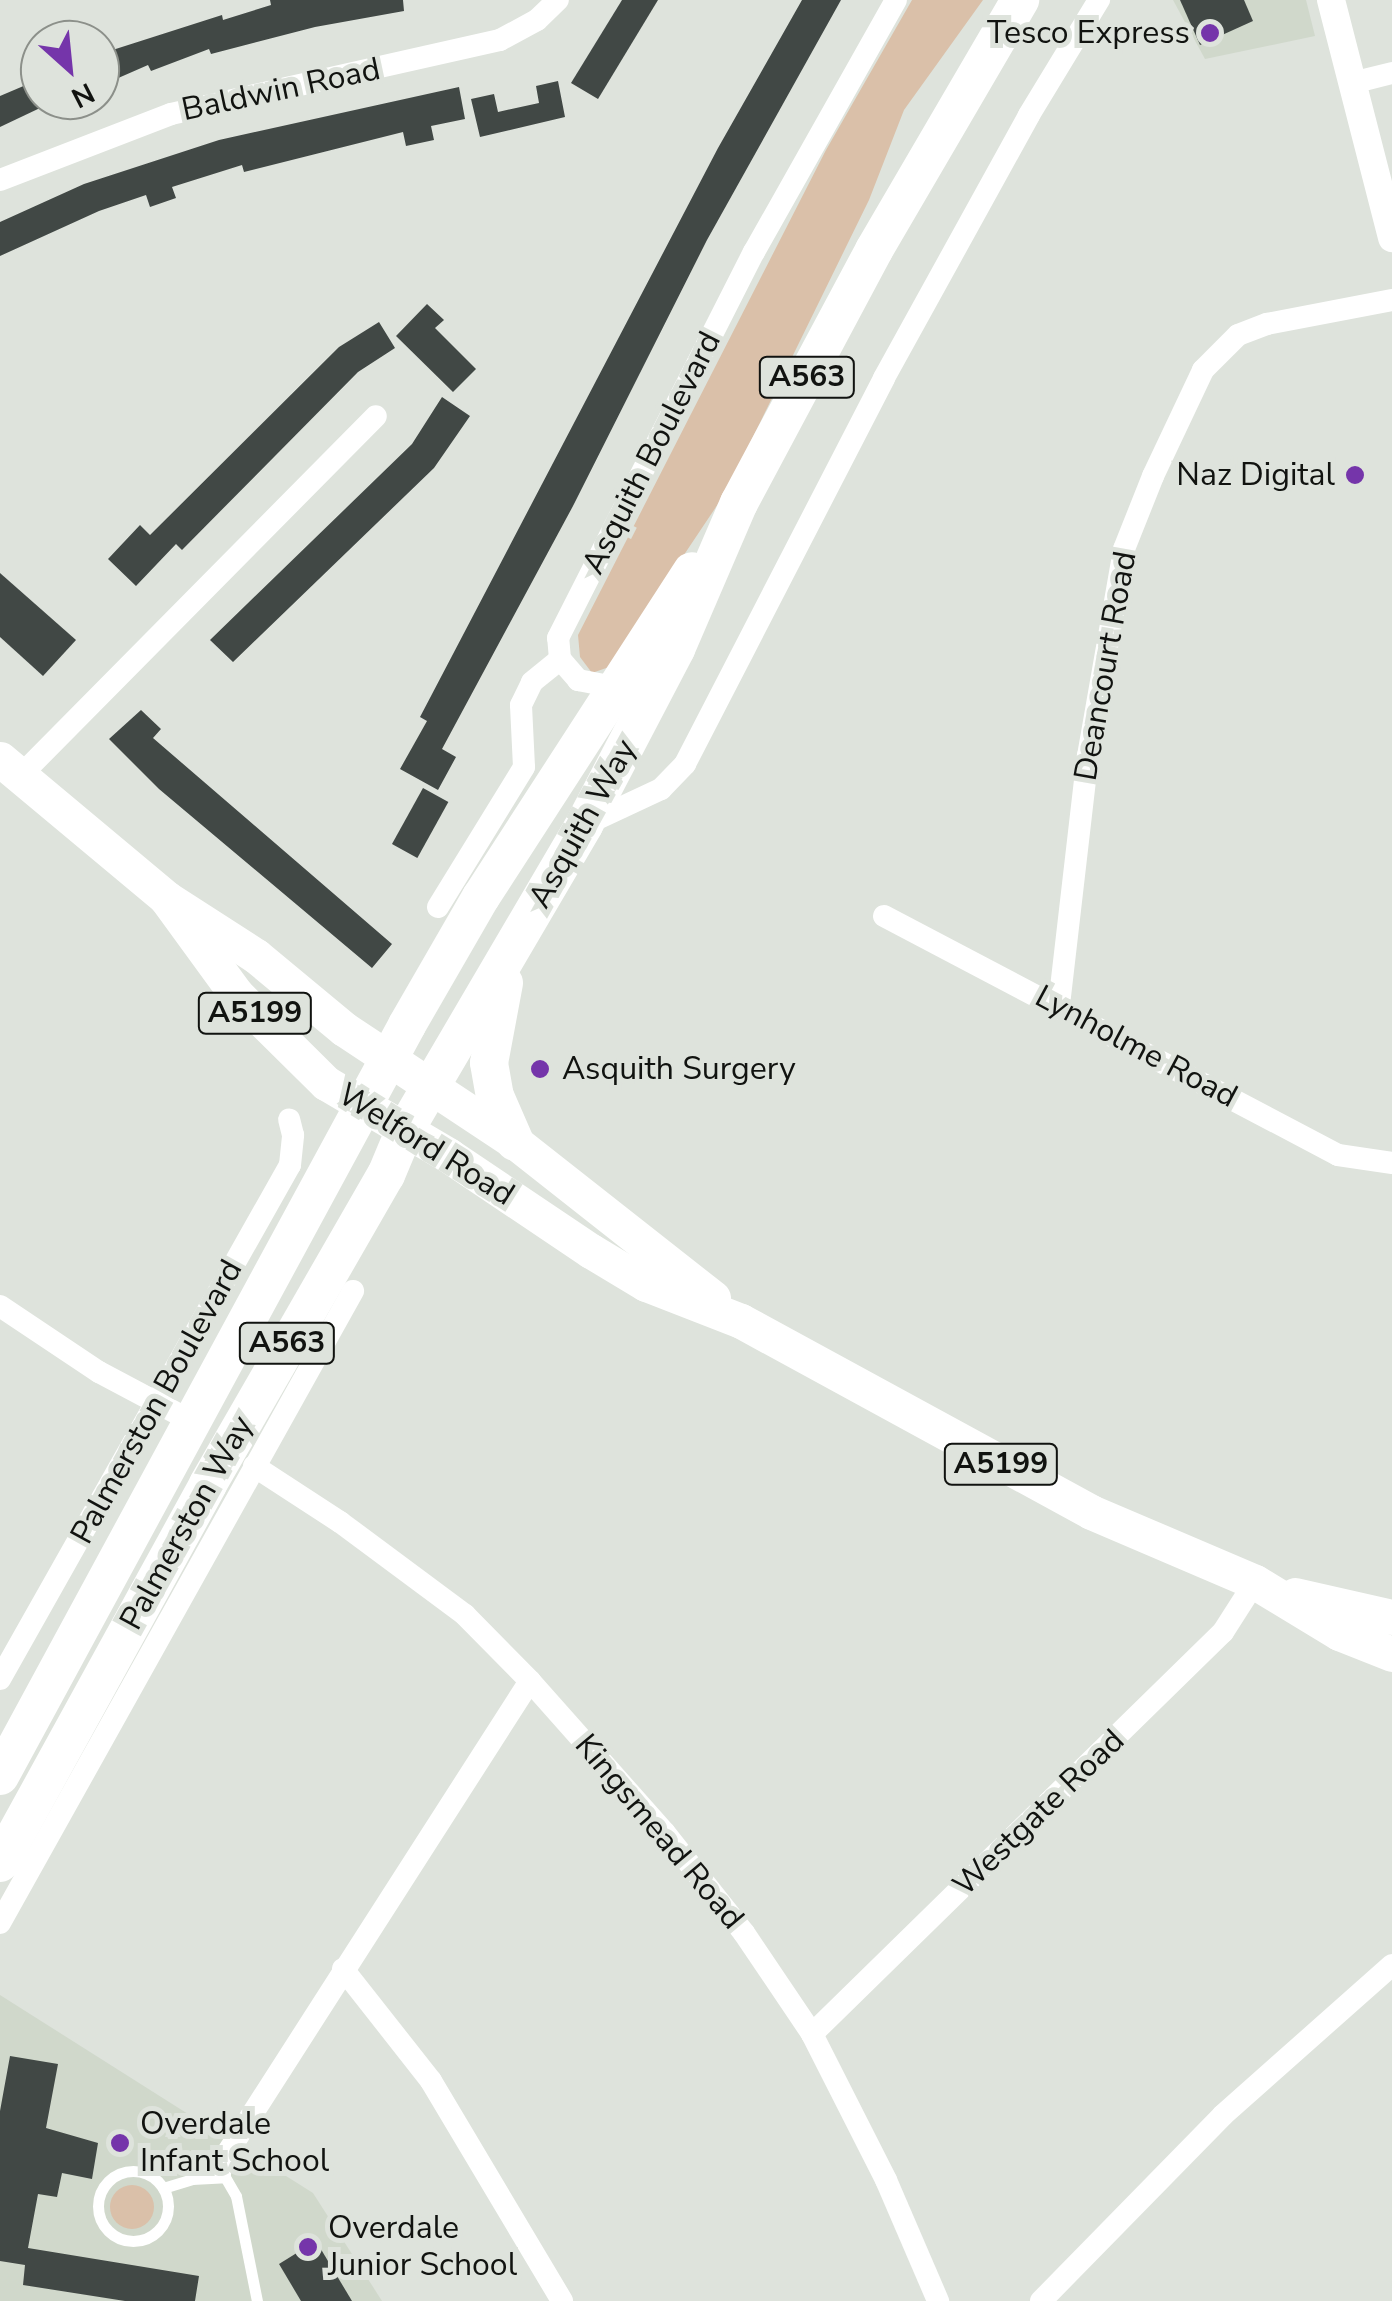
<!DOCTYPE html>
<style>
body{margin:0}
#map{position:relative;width:1392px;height:2301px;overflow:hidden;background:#dee3dc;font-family:"Nunito Sans",sans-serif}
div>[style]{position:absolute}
.built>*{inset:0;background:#d0d8cb}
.green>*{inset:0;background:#dac0a9}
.round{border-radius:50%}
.building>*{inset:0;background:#414845;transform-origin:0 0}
.service>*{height:11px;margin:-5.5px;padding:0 5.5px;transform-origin:5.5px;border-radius:5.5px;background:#fff}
.service>.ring{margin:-5.5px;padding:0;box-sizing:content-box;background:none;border:11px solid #fff;border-radius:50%}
.minor>*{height:22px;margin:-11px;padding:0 11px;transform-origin:11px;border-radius:11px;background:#fff}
.tertiary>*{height:28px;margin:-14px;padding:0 14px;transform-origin:14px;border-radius:14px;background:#fff}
.primary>*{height:35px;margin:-17.5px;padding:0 17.5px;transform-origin:17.5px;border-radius:17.5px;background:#fff}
.trunk>*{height:38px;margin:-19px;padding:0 19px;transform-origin:19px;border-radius:19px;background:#fff}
.dots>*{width:28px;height:28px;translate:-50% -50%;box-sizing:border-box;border:5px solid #dee3dc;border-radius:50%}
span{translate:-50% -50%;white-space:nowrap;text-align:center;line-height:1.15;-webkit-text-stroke:10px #dee3dc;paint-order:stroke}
.shield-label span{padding:2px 8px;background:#dee3dc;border:2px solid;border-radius:8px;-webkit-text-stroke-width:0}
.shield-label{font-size:30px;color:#111310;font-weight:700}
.poi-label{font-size:32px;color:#111310}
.right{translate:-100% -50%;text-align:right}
.left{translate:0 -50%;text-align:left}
.street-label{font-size:32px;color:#111310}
.north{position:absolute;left:20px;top:20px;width:100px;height:100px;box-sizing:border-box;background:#dee3dc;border:2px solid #8c908a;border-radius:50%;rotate:153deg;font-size:28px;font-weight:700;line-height:40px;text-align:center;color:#111310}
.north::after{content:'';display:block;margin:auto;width:35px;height:45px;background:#7535aa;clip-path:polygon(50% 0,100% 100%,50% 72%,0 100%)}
</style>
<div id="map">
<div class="built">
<div style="clip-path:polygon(1173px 0,1306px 0,1315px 36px,1205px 59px)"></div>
<div style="clip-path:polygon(0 1995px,313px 2193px,382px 2301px,0 2301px)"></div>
</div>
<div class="green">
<div style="clip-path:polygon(912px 0,983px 0,904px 110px,869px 200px,726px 492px,609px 667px,592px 673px,580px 657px,578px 635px,826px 150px)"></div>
<div class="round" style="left:110px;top:2185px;width:44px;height:44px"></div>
</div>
<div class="building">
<div style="clip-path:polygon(270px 0,403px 0,404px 11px,315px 27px,211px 54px,209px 49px,151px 71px,148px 65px,100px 86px,100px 54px,222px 15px,223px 20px,271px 5px)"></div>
<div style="clip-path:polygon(622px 0,658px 0,598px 99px,571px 83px)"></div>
<div style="clip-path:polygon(802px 0,841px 0,707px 240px,573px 506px,442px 749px,456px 757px,438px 790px,400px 769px,427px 721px,420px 717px,718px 148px)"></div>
<div style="clip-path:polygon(1180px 0,1244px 0,1253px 21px,1200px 45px)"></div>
<div style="clip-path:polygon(40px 79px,40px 108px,0 127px,0 96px)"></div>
<div style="clip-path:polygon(558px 81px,565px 117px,480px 137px,471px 99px,494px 94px,498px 112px,539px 103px,536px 86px)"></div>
<div style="clip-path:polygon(459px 87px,465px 119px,431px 126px,434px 140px,406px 146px,403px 132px,244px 172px,242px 165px,172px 187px,176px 198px,150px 207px,146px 195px,99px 211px,0 256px,0 222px,84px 184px,219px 140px)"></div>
<div style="clip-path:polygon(427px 304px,444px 320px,435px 328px,476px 369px,453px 392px,396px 336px)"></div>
<div style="clip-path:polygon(379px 322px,395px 348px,358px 372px,182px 550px,176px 544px,136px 586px,108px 559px,140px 525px,150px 535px,339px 347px)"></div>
<div style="clip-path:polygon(442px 397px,470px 416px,434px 468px,233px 662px,210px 640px,412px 444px)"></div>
<div style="clip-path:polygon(0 573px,76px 640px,43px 676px,0 637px)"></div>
<div style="clip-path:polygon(141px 710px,161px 729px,153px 738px,392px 944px,372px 968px,159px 789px,109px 739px)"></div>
<div style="left:423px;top:788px;width:29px;height:64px;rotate:29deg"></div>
<div style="clip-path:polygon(10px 2056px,58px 2064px,46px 2128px,98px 2143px,92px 2179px,62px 2173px,57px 2197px,38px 2194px,28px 2248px,199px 2276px,195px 2301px,125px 2301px,23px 2285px,25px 2265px,0 2261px,0 2111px)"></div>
<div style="clip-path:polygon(316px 2241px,352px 2301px,301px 2301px,279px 2264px)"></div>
</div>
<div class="service">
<div style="left:226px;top:2155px;width:22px;rotate:93deg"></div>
<div style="left:225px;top:2177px;width:22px;rotate:60deg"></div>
<div style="left:236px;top:2196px;width:107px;rotate:78.7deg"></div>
<div class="ring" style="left:98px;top:2171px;width:59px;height:59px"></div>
<div style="left:163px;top:2188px;width:30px;rotate:-17deg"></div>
<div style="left:192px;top:2179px;width:33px;rotate:-3deg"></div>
</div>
<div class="minor">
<div style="left:1352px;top:83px;width:41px;rotate:-14deg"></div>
<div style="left:0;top:180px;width:183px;rotate:-21.1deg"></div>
<div style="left:171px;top:114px;width:337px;rotate:-12.7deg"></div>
<div style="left:500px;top:40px;width:42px;rotate:-28.4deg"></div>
<div style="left:537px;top:20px;width:29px;rotate:-44deg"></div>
<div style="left:560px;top:659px;width:28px;rotate:49deg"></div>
<div style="left:578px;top:680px;width:37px;rotate:11deg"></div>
<div style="left:20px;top:776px;width:506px;rotate:-45.32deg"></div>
<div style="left:584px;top:825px;width:85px;rotate:-25.1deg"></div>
<div style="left:661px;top:789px;width:35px;rotate:-46deg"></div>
<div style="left:685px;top:764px;width:434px;rotate:-62.7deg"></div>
<div style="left:884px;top:378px;width:300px;rotate:-61.1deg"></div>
<div style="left:1029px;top:115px;width:135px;rotate:-58.7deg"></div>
<div style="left:438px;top:907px;width:164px;rotate:-58.4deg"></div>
<div style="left:524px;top:767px;width:62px;rotate:-92.8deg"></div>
<div style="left:521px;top:705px;width:25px;rotate:-64deg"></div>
<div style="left:532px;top:682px;width:36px;rotate:-39deg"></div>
<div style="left:560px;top:659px;width:21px;rotate:-95deg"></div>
<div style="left:558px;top:638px;width:433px;rotate:-63.1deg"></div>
<div style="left:754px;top:252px;width:289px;rotate:-60.6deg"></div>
<div style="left:884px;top:916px;width:513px;rotate:27.76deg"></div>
<div style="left:1338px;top:1155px;width:55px;rotate:8.4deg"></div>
<div style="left:1059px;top:1005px;width:251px;rotate:-83.4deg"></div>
<div style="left:1088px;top:756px;width:210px;rotate:-80.1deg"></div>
<div style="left:1124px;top:549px;width:79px;rotate:-68.3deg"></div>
<div style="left:1153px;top:476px;width:117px;rotate:-64.7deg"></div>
<div style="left:1203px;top:370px;width:49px;rotate:-45deg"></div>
<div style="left:1238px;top:335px;width:31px;rotate:-21deg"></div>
<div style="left:1267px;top:324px;width:127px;rotate:-10.9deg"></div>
<div style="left:0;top:1306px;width:119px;rotate:33.7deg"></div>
<div style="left:99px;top:1372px;width:104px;rotate:28deg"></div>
<div style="left:254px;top:1466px;width:103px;rotate:33.1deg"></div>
<div style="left:340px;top:1522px;width:156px;rotate:36.6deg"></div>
<div style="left:465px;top:1615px;width:93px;rotate:45.4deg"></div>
<div style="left:530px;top:1681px;width:203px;rotate:48.4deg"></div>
<div style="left:665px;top:1833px;width:127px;rotate:51.7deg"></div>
<div style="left:744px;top:1933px;width:122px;rotate:56deg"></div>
<div style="left:812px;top:2034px;width:164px;rotate:63.1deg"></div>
<div style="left:886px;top:2180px;width:132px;rotate:66.7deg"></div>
<div style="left:0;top:1679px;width:590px;rotate:-60.57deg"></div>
<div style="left:290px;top:1165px;width:30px;rotate:-84deg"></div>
<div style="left:293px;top:1135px;width:16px;rotate:-104deg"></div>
<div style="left:0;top:1923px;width:724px;rotate:-60.81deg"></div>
<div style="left:343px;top:1969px;width:142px;rotate:51.8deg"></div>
<div style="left:431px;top:2081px;width:256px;rotate:59.2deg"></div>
<div style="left:812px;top:2034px;width:575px;rotate:-44.37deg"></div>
<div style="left:1223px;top:1632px;width:59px;rotate:-57.4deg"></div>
<div style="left:226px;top:2155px;width:563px;rotate:-57.33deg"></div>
<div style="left:1041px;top:2301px;width:260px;rotate:-45.6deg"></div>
<div style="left:1223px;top:2115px;width:226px;rotate:-41.6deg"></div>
</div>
<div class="tertiary">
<div style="left:1331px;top:0;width:246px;rotate:75.6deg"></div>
</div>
<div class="primary">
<div style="left:0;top:759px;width:217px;rotate:39.9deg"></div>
<div style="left:166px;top:898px;width:107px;rotate:32.8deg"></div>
<div style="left:256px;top:956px;width:114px;rotate:39.7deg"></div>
<div style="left:344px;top:1029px;width:205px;rotate:33.5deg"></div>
<div style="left:515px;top:1142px;width:252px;rotate:38.2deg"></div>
<div style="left:166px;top:898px;width:119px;rotate:53.9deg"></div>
<div style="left:236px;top:994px;width:127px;rotate:44.7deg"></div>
<div style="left:326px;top:1083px;width:142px;rotate:30.5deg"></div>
<div style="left:448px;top:1155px;width:172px;rotate:33.9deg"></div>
<div style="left:591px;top:1251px;width:64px;rotate:31deg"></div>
<div style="left:646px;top:1284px;width:102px;rotate:21.3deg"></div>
<div style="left:741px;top:1321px;width:399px;rotate:28.6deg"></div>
<div style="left:1091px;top:1512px;width:178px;rotate:23.1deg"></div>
<div style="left:1255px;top:1582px;width:98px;rotate:31.3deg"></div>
<div style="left:1339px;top:1633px;width:57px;rotate:21.6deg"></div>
<div style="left:1295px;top:1595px;width:99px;rotate:12.8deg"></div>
</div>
<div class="trunk">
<div style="left:504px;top:983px;width:81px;rotate:100.6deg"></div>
<div style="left:489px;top:1063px;width:34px;rotate:80deg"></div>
<div style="left:495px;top:1096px;width:50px;rotate:66.5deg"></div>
<div style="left:0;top:1776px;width:854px;rotate:-61.54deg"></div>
<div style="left:407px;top:1025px;width:148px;rotate:-60deg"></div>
<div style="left:481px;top:897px;width:388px;rotate:-57.1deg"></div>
<div style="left:0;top:1863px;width:432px;rotate:-61.2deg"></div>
<div style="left:208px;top:1484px;width:357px;rotate:-60.1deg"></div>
<div style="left:386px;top:1175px;width:47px;rotate:-67.3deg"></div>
<div style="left:404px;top:1132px;width:356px;rotate:-59.6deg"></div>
<div style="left:584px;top:825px;width:199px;rotate:-62.4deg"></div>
<div style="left:676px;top:649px;width:159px;rotate:-66.7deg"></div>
<div style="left:739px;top:503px;width:287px;rotate:-61.9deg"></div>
<div style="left:874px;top:250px;width:290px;rotate:-59.7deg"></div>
</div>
<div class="dots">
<div style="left:1210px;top:33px;background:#7535aa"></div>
<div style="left:1355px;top:475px;background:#7535aa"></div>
<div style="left:540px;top:1069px;background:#7535aa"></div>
<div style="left:120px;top:2143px;background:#7535aa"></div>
<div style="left:308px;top:2247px;background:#7535aa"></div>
</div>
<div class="shield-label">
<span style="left:807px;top:377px">A563</span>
<span style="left:255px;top:1013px">A5199</span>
<span style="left:287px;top:1343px">A563</span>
<span style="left:1001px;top:1464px">A5199</span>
</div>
<div class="poi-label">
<span class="right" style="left:1190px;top:33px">Tesco Express</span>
<span class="right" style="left:1335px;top:475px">Naz Digital</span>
<span class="left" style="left:562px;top:1069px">Asquith Surgery</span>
<span class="left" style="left:140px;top:2143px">Overdale<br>Infant School</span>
<span class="left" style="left:328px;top:2247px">Overdale<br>Junior School</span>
</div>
<div class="street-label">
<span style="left:281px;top:90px;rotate:-12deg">Baldwin Road</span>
<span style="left:652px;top:453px;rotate:-63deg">Asquith Boulevard</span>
<span style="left:1106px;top:666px;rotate:-80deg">Deancourt Road</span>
<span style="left:583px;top:824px;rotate:-61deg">Asquith Way</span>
<span style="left:1136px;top:1047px;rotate:28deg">Lynholme Road</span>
<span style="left:426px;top:1145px;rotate:32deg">Welford Road</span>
<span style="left:157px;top:1402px;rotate:-61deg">Palmerston Boulevard</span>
<span style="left:187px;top:1523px;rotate:-61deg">Palmerston Way</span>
<span style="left:1039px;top:1813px;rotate:-44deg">Westgate Road</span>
<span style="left:659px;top:1832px;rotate:50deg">Kingsmead Road</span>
</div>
<div class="north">N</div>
</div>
